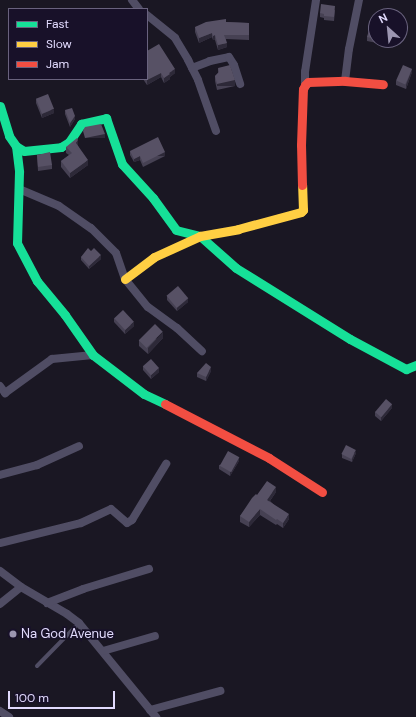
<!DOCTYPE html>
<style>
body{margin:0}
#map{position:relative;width:416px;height:717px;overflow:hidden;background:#1a1723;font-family:"DM Sans",sans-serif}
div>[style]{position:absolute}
.lane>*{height:4px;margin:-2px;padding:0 2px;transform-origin:2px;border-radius:2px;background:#504d64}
.street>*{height:8px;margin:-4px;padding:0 4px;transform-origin:4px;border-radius:4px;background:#504d64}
.fast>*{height:9px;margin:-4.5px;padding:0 4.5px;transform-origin:4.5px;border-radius:4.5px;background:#16e098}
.slow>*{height:9px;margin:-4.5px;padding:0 4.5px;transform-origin:4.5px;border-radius:4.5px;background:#ffcf43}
.jam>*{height:9px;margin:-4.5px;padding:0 4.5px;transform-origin:4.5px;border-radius:4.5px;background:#f24e42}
.wall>*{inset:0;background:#464153}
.shaded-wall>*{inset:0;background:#2d2938;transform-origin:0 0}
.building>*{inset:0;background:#575165;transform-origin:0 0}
.dots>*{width:11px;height:11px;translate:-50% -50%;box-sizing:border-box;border:2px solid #181129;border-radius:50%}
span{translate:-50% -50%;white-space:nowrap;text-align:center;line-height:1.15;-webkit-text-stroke:3.5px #181129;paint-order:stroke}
.poi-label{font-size:13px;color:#e2dbfe}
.left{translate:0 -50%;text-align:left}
.legend{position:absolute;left:8px;top:8px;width:140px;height:72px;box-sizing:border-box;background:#181129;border:1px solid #69627e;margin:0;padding:5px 7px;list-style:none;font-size:12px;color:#e2dbfe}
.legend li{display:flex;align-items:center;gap:8px;height:20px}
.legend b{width:20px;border:1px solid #69627e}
.north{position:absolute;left:368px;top:8px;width:40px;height:40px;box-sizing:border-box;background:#181129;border:1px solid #69627e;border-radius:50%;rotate:333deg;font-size:11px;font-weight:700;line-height:16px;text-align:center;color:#e2dbfe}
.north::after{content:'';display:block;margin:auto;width:14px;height:18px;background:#9c96b1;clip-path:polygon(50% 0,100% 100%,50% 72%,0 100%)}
.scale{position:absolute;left:8px;top:691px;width:107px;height:18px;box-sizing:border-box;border:2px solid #e2dbfe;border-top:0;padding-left:5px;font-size:12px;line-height:14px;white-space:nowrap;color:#e2dbfe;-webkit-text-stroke:3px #181129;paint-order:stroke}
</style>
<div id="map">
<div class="lane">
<div style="left:37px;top:666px;width:60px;rotate:-45.7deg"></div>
</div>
<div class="street">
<div style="left:132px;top:0;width:11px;rotate:52deg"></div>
<div style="left:147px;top:15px;width:36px;rotate:39deg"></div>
<div style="left:175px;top:38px;width:26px;rotate:59deg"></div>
<div style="left:188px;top:60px;width:22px;rotate:63deg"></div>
<div style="left:198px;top:80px;width:54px;rotate:70.6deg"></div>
<div style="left:192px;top:68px;width:19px;rotate:-21deg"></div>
<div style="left:210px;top:61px;width:19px;rotate:-12deg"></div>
<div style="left:229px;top:57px;width:9px;rotate:58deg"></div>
<div style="left:234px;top:65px;width:20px;rotate:72deg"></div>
<div style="left:345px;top:81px;width:32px;rotate:-83deg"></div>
<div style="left:349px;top:49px;width:50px;rotate:-78.5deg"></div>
<div style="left:305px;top:85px;width:13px;rotate:-90deg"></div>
<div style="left:305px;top:72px;width:73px;rotate:-81.3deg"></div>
<div style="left:19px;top:189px;width:43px;rotate:23deg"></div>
<div style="left:59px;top:206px;width:39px;rotate:35deg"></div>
<div style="left:91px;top:228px;width:35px;rotate:45deg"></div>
<div style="left:116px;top:253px;width:28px;rotate:71deg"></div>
<div style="left:125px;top:279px;width:36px;rotate:51deg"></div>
<div style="left:148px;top:307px;width:36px;rotate:36deg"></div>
<div style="left:177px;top:328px;width:34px;rotate:43deg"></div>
<div style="left:0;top:386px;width:9px;rotate:54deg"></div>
<div style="left:5px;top:393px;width:58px;rotate:-35.9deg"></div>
<div style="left:52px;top:359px;width:41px;rotate:-5.6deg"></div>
<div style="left:0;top:475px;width:38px;rotate:-15deg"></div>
<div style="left:37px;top:465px;width:46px;rotate:-24.3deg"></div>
<div style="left:0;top:543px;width:83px;rotate:-13.9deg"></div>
<div style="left:81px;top:523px;width:33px;rotate:-25deg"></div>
<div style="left:111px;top:509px;width:21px;rotate:41deg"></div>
<div style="left:127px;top:523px;width:6px;rotate:-31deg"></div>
<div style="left:132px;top:520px;width:66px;rotate:-58.7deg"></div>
<div style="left:0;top:571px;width:26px;rotate:37deg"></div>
<div style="left:21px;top:587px;width:53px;rotate:30.4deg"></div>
<div style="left:67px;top:614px;width:15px;rotate:37deg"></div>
<div style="left:79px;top:623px;width:122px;rotate:50.7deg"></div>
<div style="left:47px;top:603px;width:39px;rotate:-21deg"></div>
<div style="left:83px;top:589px;width:69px;rotate:-16.9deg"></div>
<div style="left:0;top:604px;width:27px;rotate:-39deg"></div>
<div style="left:103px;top:651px;width:54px;rotate:-16.1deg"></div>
<div style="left:150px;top:710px;width:73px;rotate:-15.2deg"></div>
<div style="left:0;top:711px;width:11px;rotate:34deg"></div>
</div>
<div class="fast">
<div style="left:0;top:106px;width:31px;rotate:73deg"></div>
<div style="left:9px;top:136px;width:12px;rotate:55deg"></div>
<div style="left:16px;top:146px;width:26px;rotate:83deg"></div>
<div style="left:19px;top:172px;width:71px;rotate:91.6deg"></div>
<div style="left:17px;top:243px;width:43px;rotate:62.2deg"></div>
<div style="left:37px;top:281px;width:44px;rotate:50.5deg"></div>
<div style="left:65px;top:315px;width:49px;rotate:55deg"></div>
<div style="left:93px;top:355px;width:64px;rotate:37.4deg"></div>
<div style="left:144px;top:394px;width:23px;rotate:25deg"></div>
<div style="left:16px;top:146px;width:9px;rotate:32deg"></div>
<div style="left:24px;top:151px;width:37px;rotate:-6deg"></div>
<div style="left:61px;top:147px;width:9px;rotate:-32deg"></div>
<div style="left:69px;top:142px;width:22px;rotate:-56deg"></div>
<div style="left:81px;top:124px;width:26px;rotate:-13deg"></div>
<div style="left:106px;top:118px;width:49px;rotate:70.8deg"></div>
<div style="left:122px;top:164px;width:46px;rotate:47.6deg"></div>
<div style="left:153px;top:198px;width:39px;rotate:54deg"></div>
<div style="left:176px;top:230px;width:25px;rotate:14deg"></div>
<div style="left:200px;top:236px;width:48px;rotate:41.6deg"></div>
<div style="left:236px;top:268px;width:134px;rotate:31.9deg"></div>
<div style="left:350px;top:339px;width:64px;rotate:28.2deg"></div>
<div style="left:406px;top:369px;width:11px;rotate:-22deg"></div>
</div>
<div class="slow">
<div style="left:125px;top:279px;width:36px;rotate:-37deg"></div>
<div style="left:154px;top:257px;width:51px;rotate:-24.5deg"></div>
<div style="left:200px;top:236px;width:39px;rotate:-10deg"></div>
<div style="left:238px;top:229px;width:65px;rotate:-15.1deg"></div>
<div style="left:301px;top:212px;width:3px;rotate:-45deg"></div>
<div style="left:303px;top:210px;width:25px;rotate:-92deg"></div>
</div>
<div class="jam">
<div style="left:302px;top:185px;width:40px;rotate:-91.4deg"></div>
<div style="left:301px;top:145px;width:56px;rotate:-88deg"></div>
<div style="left:303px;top:89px;width:4px;rotate:-63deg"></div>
<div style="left:305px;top:85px;width:4px;rotate:-45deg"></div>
<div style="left:308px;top:82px;width:37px;rotate:-2deg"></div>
<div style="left:345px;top:81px;width:38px;rotate:5deg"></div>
<div style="left:165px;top:404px;width:117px;rotate:27.4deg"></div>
<div style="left:269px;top:458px;width:63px;rotate:32.7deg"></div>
</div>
<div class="wall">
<div style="clip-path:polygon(335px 10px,334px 21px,324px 20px,324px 18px,320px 17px,320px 13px)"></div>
<div style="clip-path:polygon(376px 20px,376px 40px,378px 40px,377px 43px,367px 41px,367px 37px)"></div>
<div style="clip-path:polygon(226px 22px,249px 23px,249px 40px,226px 39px,227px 47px,218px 50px,215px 40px,213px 40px,212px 37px,199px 43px,195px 32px,195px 27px)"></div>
<div style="clip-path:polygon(147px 51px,175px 73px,170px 77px,170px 79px,164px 83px,161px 77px,147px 85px,143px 79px,147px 79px)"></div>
<div style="clip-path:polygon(218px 68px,235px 86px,217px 90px,215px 81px,215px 76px,218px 73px)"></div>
<div style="clip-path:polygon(412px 72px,406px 89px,396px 85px,396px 81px)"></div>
<div style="clip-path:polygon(36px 99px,54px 113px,42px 118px,36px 103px)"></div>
<div style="clip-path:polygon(65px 110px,75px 119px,70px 127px,65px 114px)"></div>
<div style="clip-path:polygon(78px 145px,78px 146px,88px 165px,70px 178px,61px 167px,61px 161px,69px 155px,66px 153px,66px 147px)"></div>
<div style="clip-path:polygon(130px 151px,165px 156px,143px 167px,140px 160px,134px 162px,130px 155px)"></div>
<div style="clip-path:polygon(37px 155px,52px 165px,52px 169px,38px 171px)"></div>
<div style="clip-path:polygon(91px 251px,101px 259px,89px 269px,81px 260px,81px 257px)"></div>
<div style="clip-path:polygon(167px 296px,188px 302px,177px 311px,167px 300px)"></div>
<div style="clip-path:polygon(114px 318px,134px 326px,125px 334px,114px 322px)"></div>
<div style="clip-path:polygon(163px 338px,148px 354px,139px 346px,139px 340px)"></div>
<div style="clip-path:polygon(143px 366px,159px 372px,151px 379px,143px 370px)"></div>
<div style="clip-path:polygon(211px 371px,206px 381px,197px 377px,197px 373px)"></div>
<div style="clip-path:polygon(392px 408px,381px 421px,375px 416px,375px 412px)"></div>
<div style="clip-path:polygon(356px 453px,352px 462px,342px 458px,342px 454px)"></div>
<div style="clip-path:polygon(239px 461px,230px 476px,219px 469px,219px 465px)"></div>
<div style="clip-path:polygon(276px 492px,270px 501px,289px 519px,283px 528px,277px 524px,276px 525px,260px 515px,249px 527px,240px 522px,240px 516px,257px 495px)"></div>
</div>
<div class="shaded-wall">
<div style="clip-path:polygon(212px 33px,212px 37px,199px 43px,199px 38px)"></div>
<div style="clip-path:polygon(215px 35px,215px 40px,213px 40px,213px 36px)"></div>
<div style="clip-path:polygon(227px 43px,227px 47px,218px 50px,218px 45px)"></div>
<div style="clip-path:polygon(175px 69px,175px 73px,170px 77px,170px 79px,164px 83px,164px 78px,169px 73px)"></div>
<div style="clip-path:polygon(412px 69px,412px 72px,406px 89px,406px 85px)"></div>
<div style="clip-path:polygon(161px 73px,161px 77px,147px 85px,147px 80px)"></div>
<div style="left:235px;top:80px;width:6px;height:18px;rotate:90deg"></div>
<div style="clip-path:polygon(54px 109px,54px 113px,42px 118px,42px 114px)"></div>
<div style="clip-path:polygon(75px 116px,75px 119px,70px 127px,70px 123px)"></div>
<div style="left:105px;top:134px;width:4px;height:20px;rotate:90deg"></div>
<div style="clip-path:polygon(78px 140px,78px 145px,76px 148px,76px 143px)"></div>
<div style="left:165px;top:152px;width:4px;height:25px;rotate:90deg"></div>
<div style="clip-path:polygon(140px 156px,140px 160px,134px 162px,134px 159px)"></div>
<div style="clip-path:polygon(88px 160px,88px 165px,70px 178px,70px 173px)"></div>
<div style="clip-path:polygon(101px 255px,101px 259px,89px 269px,89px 266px)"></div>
<div style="clip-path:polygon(188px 298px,188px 302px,177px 311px,177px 307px)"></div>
<div style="clip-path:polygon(134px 322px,134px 326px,125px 334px,125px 330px)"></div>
<div style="clip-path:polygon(163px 332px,163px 338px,148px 354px,148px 348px)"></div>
<div style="clip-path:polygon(211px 367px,211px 371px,206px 381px,206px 377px)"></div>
<div style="clip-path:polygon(159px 368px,159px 372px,151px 379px,151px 375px)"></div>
<div style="clip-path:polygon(392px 404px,392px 408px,381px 421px,381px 417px)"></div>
<div style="clip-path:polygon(356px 450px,356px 453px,352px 462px,352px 459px)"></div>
<div style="clip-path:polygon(239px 457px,239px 461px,230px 476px,230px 472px)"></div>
<div style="clip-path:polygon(276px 487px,276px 492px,267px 505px,267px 500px)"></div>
<div style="clip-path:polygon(260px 509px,260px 515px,249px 527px,249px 522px)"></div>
<div style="clip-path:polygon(289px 514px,289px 519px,283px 528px,283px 523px)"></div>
</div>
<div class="building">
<div style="clip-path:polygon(321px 4px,335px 6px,334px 17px,324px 16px,324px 14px,320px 13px)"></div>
<div style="clip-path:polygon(226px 19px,226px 22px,249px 23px,249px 35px,224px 35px,227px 43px,218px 45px,215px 35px,213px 36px,212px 33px,199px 38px,195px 27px,206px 22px)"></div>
<div style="clip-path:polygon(372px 19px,376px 20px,376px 39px,367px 37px)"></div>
<div style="clip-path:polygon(159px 44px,175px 69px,169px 73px,170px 74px,164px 78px,161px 73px,147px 80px,146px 79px,147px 79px,147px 54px,148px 53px,147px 51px)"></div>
<div style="clip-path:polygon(230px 65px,235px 80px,217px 84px,215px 76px,219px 72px,218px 68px)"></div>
<div style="left:403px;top:65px;width:10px;height:17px;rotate:24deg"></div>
<div style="left:48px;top:94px;width:16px;height:13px;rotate:68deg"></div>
<div style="clip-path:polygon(72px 108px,75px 116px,70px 123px,65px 110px)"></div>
<div style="clip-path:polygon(101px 124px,105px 134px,85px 138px,83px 131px,85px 127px)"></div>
<div style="clip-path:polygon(158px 137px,165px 152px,143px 163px,140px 156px,134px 159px,130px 151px)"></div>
<div style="clip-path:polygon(77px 138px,78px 140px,76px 143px,88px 160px,70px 173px,61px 161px,72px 153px,66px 147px)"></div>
<div style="clip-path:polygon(50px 152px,52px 165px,38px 167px,37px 155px)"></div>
<div style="clip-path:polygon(88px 248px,91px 251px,94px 248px,101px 255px,89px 266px,81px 257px)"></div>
<div style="left:178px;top:286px;width:16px;height:15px;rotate:50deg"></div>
<div style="left:123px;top:310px;width:16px;height:12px;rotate:47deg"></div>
<div style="left:155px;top:324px;width:11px;height:23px;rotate:45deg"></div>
<div style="left:151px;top:359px;width:12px;height:11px;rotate:48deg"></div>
<div style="clip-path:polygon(206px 363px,211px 367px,206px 377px,197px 373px)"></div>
<div style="left:386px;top:399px;width:8px;height:17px;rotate:40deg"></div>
<div style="left:346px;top:445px;width:11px;height:10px;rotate:27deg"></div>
<div style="left:228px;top:451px;width:13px;height:17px;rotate:29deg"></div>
<div style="clip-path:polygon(267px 481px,276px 487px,267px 500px,289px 514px,283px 523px,277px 519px,276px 520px,260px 509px,249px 522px,240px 516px,252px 498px,256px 494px,257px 495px)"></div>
</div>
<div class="dots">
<div style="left:13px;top:634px;background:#9c96b1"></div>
</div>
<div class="poi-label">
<span class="left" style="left:21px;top:634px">Na God Avenue</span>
</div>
<ul class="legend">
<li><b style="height:5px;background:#16e098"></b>Fast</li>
<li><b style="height:5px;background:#ffcf43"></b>Slow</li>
<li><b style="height:5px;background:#f24e42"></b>Jam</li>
</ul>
<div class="north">N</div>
<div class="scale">100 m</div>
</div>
